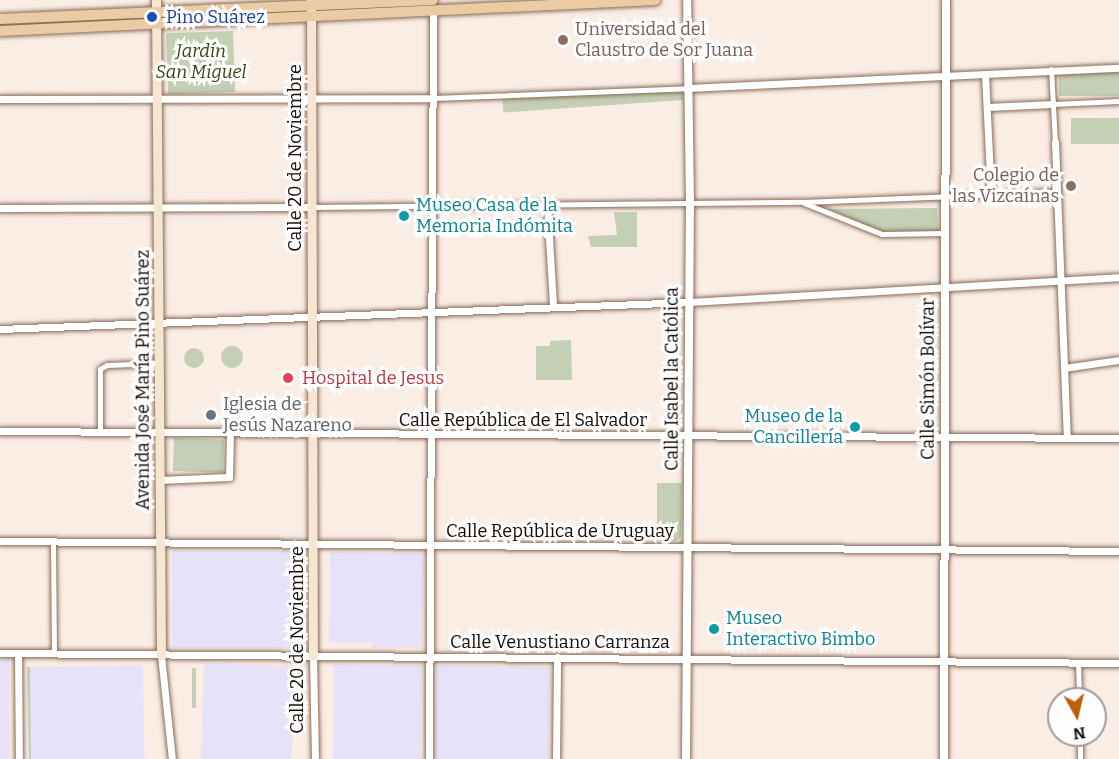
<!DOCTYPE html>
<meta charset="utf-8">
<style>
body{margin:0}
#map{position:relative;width:1119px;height:759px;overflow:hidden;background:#faede4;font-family:Bitter,serif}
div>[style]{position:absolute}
.commercial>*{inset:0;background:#e8e2f8;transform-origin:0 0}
.green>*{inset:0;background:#c4cfb5;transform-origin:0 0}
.round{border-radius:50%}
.roads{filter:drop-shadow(0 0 2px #886b57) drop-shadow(0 0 2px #886b57)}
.pedestrian>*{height:5px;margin:-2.5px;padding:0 2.5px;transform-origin:2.5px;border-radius:2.5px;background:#fff}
.minor>*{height:7px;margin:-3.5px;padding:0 3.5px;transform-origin:3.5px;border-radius:3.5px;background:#fff}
.tertiary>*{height:8px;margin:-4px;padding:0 4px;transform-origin:4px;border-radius:4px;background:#fff}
.secondary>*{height:9px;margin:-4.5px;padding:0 4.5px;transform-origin:4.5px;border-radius:4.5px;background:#f5e5d1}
.primary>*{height:10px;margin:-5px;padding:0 5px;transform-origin:5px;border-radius:5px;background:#ebcba3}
.dots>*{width:16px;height:16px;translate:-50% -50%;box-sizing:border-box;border:3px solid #fdfdfd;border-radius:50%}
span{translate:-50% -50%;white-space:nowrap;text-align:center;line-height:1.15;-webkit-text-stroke:6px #fdfdfd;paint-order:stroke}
.transit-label{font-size:18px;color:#164399}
.left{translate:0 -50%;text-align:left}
.education-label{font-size:18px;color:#785e54}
.right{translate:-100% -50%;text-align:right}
.park-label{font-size:18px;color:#354610;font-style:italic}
.street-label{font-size:18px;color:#160b05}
.culture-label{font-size:18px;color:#0d838f}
.health-label{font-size:18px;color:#be3a42}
.worship-label{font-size:18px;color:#5b616d}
.north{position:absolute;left:1047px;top:687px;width:60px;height:60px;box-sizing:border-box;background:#fdfdfd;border:2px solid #a19c9a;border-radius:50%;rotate:172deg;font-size:16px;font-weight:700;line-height:24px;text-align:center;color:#160b05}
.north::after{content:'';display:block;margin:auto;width:21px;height:27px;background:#bb6005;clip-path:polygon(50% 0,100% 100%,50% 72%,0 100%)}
</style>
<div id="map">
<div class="commercial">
<div style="clip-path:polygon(172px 551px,298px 551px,298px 644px,294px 648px,172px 648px)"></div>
<div style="clip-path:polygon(330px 552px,424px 553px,422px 647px,372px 648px,372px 643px,329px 643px)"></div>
<div style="left:0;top:660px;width:9px;height:99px"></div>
<div style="left:204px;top:663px;width:91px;height:96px;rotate:2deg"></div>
<div style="left:334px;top:664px;width:88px;height:95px;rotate:1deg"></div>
<div style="left:143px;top:665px;width:94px;height:116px;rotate:89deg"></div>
<div style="left:437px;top:665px;width:113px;height:94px;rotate:1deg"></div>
</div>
<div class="green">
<div style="left:233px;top:31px;width:61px;height:67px;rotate:88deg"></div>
<div style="left:1119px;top:72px;width:24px;height:60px;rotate:90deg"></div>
<div style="left:682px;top:86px;width:14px;height:180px;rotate:86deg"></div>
<div style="left:1119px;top:118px;width:26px;height:48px;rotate:90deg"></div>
<div style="clip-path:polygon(937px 208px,938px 232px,882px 232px,829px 209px)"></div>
<div style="clip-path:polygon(614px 212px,637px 212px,637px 247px,591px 247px,588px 236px,617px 235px)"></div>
<div style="clip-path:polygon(571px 340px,572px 380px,536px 380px,536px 346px,550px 346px,550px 341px)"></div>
<div class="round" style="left:221px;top:346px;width:22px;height:22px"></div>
<div class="round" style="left:184px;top:348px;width:20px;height:20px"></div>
<div style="left:174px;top:438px;width:50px;height:33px;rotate:2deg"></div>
<div style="clip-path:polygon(657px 483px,682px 483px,681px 537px,676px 541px,620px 539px,620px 530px,657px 529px)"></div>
<div style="clip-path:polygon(27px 667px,30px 667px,31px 759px,29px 759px)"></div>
<div style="left:192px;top:668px;width:4px;height:40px"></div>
</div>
<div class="roads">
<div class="pedestrian">
<div style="left:1051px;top:69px;width:73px;rotate:86.9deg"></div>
<div style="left:433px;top:98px;width:255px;rotate:-2.2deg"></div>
<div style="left:1053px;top:104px;width:66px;rotate:-2.6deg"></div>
<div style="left:804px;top:203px;width:84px;rotate:21.7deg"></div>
<div style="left:882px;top:234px;width:63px;rotate:-0.9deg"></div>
<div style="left:312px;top:207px;width:491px;rotate:-0.6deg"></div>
<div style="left:803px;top:202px;width:254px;rotate:-2.3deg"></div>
<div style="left:100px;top:432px;width:63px;rotate:-90deg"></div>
<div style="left:100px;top:369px;width:8px;rotate:-30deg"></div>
<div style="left:107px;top:365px;width:52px;rotate:-2.2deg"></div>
<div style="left:53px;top:541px;width:113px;rotate:89.5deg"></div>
<div style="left:1078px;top:663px;width:36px;rotate:88deg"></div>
<div style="left:1080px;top:735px;width:24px;rotate:90deg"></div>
</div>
<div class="minor">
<div style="left:985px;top:74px;width:121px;rotate:87.2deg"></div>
<div style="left:688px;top:88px;width:431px;rotate:-2.7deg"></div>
<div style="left:0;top:99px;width:433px;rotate:-0.1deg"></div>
<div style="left:987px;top:107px;width:66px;rotate:-2.6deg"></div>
<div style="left:1055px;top:142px;width:295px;rotate:87.7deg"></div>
<div style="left:547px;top:204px;width:102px;rotate:86.6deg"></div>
<div style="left:0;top:208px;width:312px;rotate:-0.2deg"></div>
<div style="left:0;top:329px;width:690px;rotate:-2.24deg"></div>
<div style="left:689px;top:302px;width:431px;rotate:-3.3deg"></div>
<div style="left:1064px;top:368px;width:56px;rotate:-8.3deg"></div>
<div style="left:0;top:431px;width:1119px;rotate:0.36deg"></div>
<div style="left:159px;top:480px;width:70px;rotate:-2.5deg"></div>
<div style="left:229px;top:477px;width:44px;rotate:-88.7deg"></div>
<div style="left:0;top:541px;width:1119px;rotate:0.51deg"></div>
<div style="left:0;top:653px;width:1119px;rotate:0.51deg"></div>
<div style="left:18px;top:654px;width:105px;rotate:89.5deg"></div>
<div style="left:161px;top:655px;width:105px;rotate:84deg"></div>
<div style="left:313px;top:656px;width:103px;rotate:88.9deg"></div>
<div style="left:429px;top:759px;width:750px;rotate:-89.69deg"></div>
<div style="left:556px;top:759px;width:102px;rotate:-89.4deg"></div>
</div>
<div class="tertiary">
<div style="left:686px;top:759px;width:556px;rotate:-89.59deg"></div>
<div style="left:690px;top:203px;width:203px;rotate:-90.8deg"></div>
<div style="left:944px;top:759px;width:759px;rotate:-89.85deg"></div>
</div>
<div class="secondary">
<div style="left:156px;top:0;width:655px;rotate:89.56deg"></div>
<div style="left:311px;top:0;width:656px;rotate:89.83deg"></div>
</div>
<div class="primary">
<div style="left:0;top:19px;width:433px;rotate:-2.5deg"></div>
<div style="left:0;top:31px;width:656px;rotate:-2.71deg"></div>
</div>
</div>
<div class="dots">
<div style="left:152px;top:17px;background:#1a4fb4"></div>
<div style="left:563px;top:40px;background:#8d6e63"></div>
<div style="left:1071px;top:186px;background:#8d6e63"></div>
<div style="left:404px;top:216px;background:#0f9aa8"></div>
<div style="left:288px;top:378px;background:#e0444e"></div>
<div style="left:211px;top:415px;background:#6b7280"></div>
<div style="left:855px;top:427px;background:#0f9aa8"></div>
<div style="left:714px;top:629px;background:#0f9aa8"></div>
</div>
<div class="transit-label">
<span class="left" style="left:166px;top:17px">Pino Suárez</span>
</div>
<div class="education-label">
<span class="left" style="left:575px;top:40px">Universidad del<br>Claustro de Sor Juana</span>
<span class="right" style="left:1059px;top:186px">Colegio de<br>las Vizcaínas</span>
</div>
<div class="park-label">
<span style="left:201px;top:62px">Jardín<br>San Miguel</span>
</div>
<div class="street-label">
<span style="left:295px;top:158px;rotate:-90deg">Calle 20 de Noviembre</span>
<span style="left:672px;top:379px;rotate:-90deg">Calle Isabel la Católica</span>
<span style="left:928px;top:379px;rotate:-90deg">Calle Simón Bolívar</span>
<span style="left:143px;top:380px;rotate:-90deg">Avenida José María Pino Suárez</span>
<span style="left:523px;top:420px">Calle República de El Salvador</span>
<span style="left:560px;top:531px">Calle República de Uruguay</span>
<span style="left:297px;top:640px;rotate:-90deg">Calle 20 de Noviembre</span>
<span style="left:560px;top:642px">Calle Venustiano Carranza</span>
</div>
<div class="culture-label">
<span class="left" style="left:416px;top:216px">Museo Casa de la<br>Memoria Indómita</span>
<span class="right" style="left:843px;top:427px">Museo de la<br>Cancillería</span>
<span class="left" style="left:726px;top:629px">Museo<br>Interactivo Bimbo</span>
</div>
<div class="health-label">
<span class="left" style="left:302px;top:378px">Hospital de Jesus</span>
</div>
<div class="worship-label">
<span class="left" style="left:223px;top:415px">Iglesia de<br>Jesús Nazareno</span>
</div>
<div class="north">N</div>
</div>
